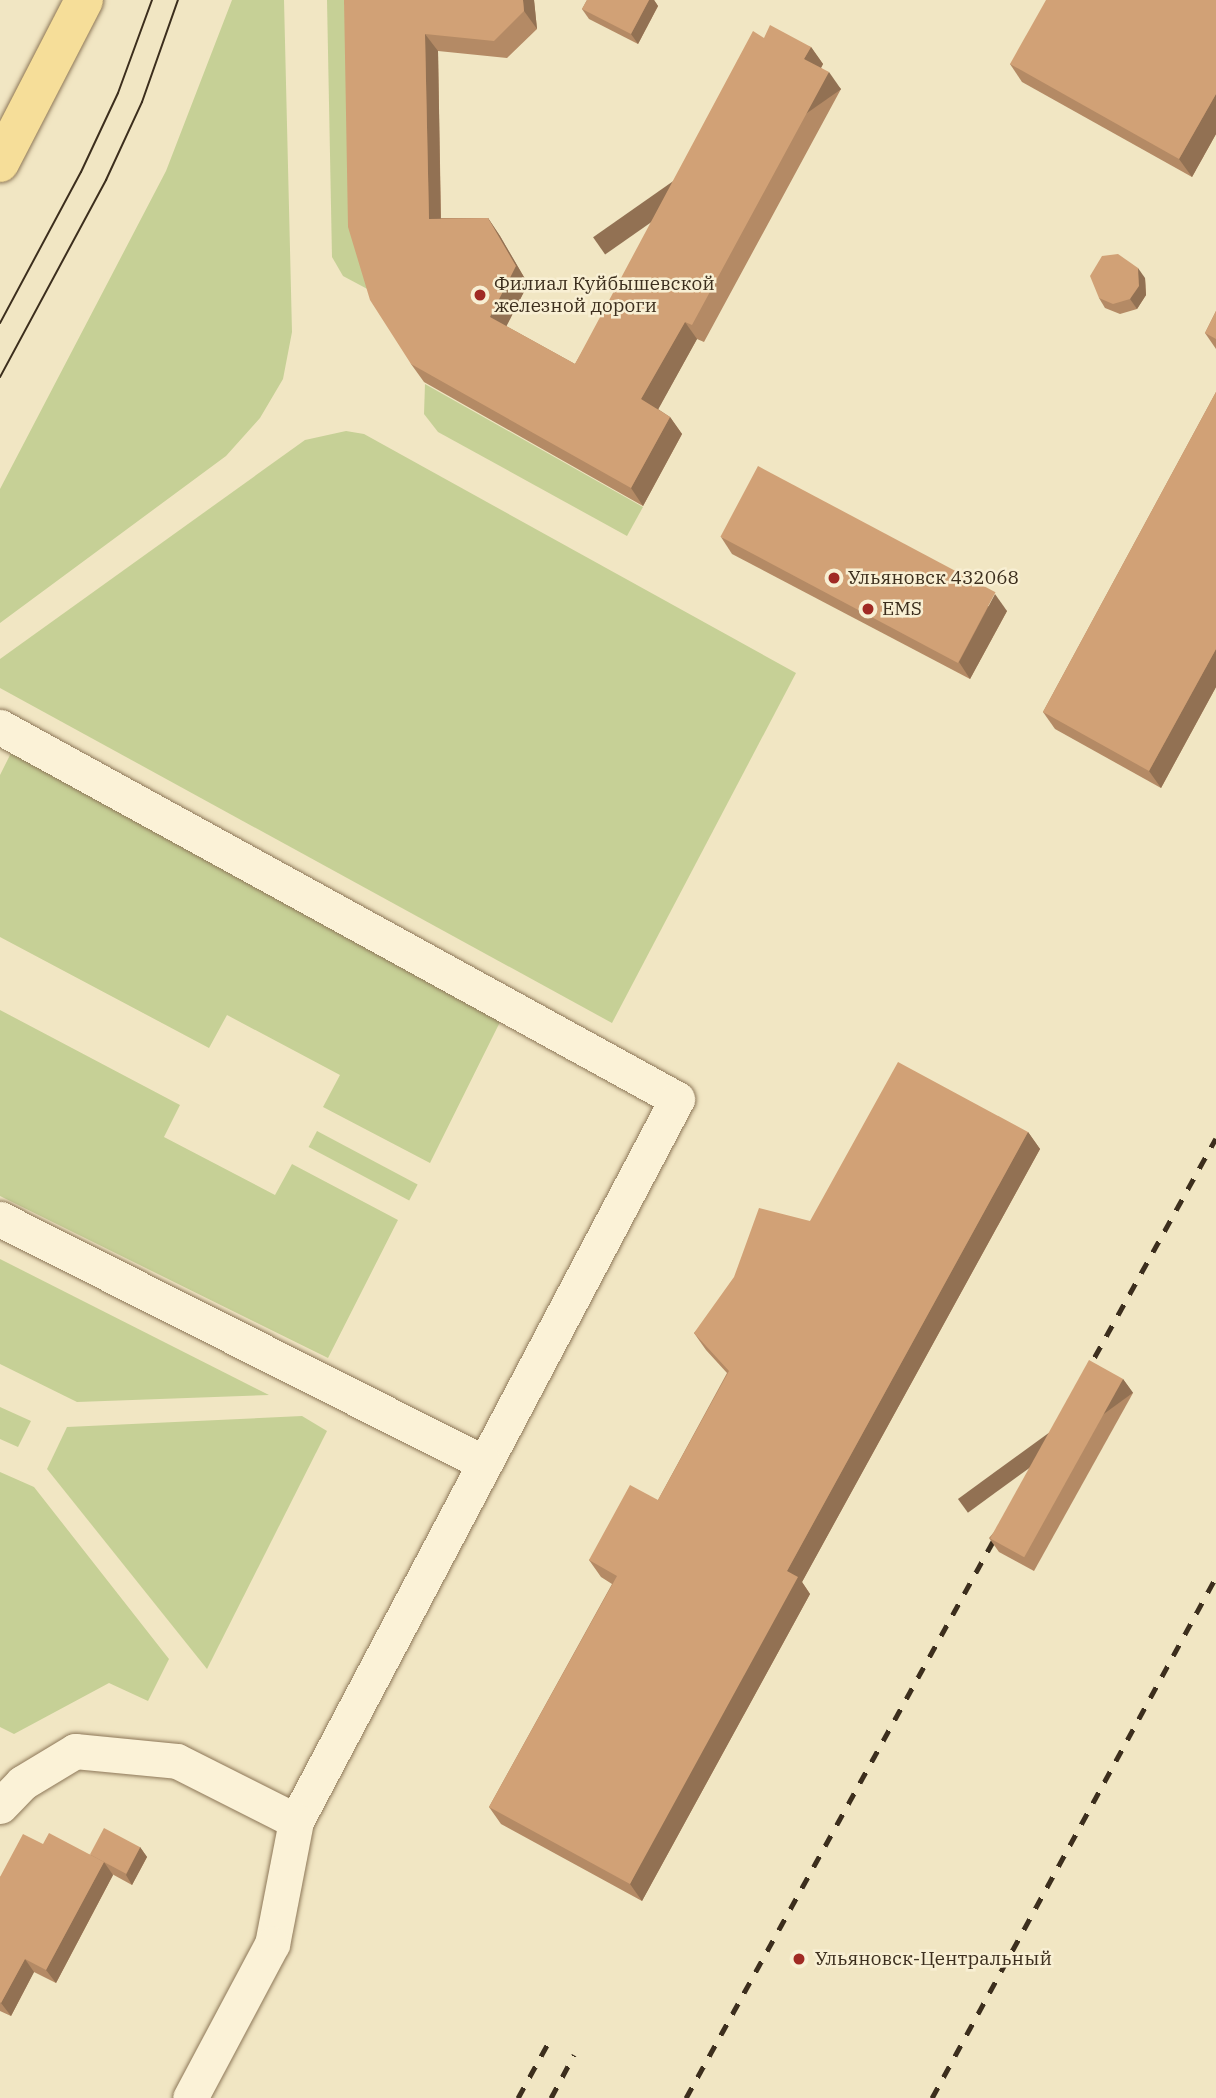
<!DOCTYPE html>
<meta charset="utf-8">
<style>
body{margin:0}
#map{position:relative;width:1216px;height:2098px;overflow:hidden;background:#f1e6c3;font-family:"IBM Plex Serif",serif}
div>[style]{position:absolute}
.green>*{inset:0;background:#c6d096;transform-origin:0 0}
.roads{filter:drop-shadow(0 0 2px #8d7758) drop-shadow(0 0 2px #8d7758)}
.street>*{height:35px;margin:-17.5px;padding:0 17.5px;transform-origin:17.5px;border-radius:17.5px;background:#fbf2d7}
.primary>*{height:38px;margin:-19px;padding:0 19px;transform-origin:19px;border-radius:19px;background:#f6de99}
.tram>*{height:2px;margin:-1px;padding:0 1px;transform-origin:1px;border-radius:1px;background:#3c2e1d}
.rail>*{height:5px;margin-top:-2.5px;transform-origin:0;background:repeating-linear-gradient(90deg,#3c2e1d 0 12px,transparent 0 24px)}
.wall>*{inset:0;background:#b48a65}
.shaded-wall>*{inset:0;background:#927153;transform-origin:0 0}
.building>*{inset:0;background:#d1a176;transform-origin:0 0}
.dots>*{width:19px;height:19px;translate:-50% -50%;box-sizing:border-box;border:4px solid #f8efd3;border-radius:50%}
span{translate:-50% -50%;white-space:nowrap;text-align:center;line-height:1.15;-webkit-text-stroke:5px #f8efd3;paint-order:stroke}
.poi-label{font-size:19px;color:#3c2e1d}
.left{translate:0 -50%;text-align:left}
</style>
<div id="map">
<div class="green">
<div style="clip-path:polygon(232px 0,284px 0,292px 332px,283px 379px,260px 418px,226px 456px,0 623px,0 489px,166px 171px)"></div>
<div style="clip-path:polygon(327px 0,354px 0,373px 292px,343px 276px,332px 257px)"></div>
<div style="clip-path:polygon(425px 384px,643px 507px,627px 536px,438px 432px,424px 414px)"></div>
<div style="clip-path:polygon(346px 431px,364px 434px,796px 673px,612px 1023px,0 688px,0 659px,305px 440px)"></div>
<div style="clip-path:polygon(12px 751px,500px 1022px,430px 1163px,323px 1107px,340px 1075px,227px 1015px,209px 1048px,0 937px,0 775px)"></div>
<div style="clip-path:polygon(0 1010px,180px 1105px,164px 1137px,275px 1195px,292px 1164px,398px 1220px,328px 1358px,0 1196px)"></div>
<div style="left:317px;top:1131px;width:114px;height:18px;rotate:28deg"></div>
<div style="clip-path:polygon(0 1259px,269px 1395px,77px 1402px,0 1364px)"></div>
<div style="clip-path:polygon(0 1407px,31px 1421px,18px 1447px,0 1439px)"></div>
<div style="clip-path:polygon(302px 1416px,327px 1431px,207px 1669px,47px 1469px,67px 1427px)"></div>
<div style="clip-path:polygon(0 1472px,34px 1487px,169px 1659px,148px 1701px,109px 1683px,14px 1734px,0 1727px)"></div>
</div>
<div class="roads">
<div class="street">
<div style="left:0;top:727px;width:772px;rotate:28.79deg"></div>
<div style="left:677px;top:1099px;width:816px;rotate:117.82deg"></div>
<div style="left:296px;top:1821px;width:125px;rotate:101deg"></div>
<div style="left:272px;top:1944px;width:174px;rotate:118deg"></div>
<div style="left:0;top:1219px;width:542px;rotate:26.75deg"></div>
<div style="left:0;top:1806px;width:32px;rotate:-46deg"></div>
<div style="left:22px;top:1783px;width:62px;rotate:-31.1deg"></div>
<div style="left:75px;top:1751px;width:102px;rotate:5.6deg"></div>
<div style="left:177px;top:1761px;width:133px;rotate:26.8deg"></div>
</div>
<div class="primary">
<div style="left:0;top:163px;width:183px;rotate:-62.7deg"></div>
</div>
</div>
<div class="tram">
<div style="left:0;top:323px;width:171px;rotate:-61.8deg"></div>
<div style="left:81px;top:172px;width:87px;rotate:-64.9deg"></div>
<div style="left:118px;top:93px;width:99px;rotate:-69.9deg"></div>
<div style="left:0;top:377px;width:224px;rotate:-61.7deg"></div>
<div style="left:106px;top:180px;width:86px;rotate:-65.2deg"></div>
<div style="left:142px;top:102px;width:108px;rotate:-70.6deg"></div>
</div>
<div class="rail">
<div style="left:1083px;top:1378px;width:274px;rotate:-61deg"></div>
<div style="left:518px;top:2098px;width:68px;rotate:-61.2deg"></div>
<div style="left:551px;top:2098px;width:49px;rotate:-61.9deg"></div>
<div style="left:686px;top:2098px;width:654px;rotate:-61.12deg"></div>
<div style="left:932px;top:2098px;width:593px;rotate:-61.4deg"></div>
</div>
<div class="wall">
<div style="clip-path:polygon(344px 0,534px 0,537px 29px,507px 58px,438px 51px,441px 218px,488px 218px,500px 236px,528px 284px,506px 326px,575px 364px,764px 38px,811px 47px,823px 64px,821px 68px,841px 89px,704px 342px,697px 339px,658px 409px,670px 417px,682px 434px,643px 506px,424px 382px,411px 364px)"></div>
<div style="clip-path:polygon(587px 0,654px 0,658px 6px,638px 44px,589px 19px,582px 9px)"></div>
<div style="clip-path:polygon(1216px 0,1216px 134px,1192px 177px,1022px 82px,1010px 64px)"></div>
<div style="clip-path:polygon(1145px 278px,1146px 295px,1137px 309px,1120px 314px,1105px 308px,1099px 298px)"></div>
<div style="clip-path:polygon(1216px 311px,1216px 349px,1205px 333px)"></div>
<div style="clip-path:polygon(1216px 392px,1216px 687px,1161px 788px,1055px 729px,1043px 712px)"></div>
<div style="clip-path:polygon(721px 537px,1007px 611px,970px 679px,732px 554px)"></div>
<div style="clip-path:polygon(1028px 1132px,1040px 1149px,802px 1582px,810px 1594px,642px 1901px,501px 1824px,489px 1807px,612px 1584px,601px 1577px,589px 1560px,658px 1500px,727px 1373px,706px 1350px,694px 1333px,810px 1221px)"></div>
<div style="clip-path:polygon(1123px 1379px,1133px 1393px,1034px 1571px,999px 1552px,989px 1538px)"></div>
<div style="clip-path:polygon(43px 1844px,91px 1855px,140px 1847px,147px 1857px,132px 1885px,112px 1874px,113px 1875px,56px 1983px,34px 1972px,11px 2016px,0 2011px,0 1877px)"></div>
</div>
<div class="shaded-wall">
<div style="clip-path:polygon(523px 0,534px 0,537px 29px,524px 11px)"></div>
<div style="clip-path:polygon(649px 0,654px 0,658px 6px,638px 44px,631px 34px)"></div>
<div style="clip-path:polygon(425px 34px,438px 51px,441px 236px,429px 219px)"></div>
<div style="clip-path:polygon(811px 47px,823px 64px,816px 77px,804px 59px)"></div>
<div style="left:829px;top:72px;width:21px;height:288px;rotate:55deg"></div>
<div style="clip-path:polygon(1216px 94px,1216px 134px,1192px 177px,1179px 159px)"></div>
<div style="clip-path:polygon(488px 218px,500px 236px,528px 284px,502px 335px,490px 317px)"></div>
<div style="clip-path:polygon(1138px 268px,1145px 278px,1146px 295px,1137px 309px,1130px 299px)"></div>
<div style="clip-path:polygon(685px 322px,697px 339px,654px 417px,641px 399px)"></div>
<div style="clip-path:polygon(670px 417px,682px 434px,643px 506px,631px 488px)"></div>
<div style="clip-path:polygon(995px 594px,1007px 611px,970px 679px,959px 662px)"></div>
<div style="clip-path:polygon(1216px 649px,1216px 687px,1161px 788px,1149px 771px)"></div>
<div style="clip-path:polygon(1028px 1132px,1040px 1149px,802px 1582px,810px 1594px,642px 1901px,630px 1884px,787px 1571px)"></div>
<div style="left:1123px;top:1379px;width:17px;height:204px;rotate:54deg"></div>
<div style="clip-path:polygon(140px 1847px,147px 1857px,132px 1885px,126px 1875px)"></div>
<div style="clip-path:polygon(104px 1862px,113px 1875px,56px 1983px,46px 1970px)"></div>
<div style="clip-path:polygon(25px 1959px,34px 1972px,11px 2016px,1px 2003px)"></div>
</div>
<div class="building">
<div style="clip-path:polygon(344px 0,523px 0,524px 11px,494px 41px,425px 34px,429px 219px,488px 218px,516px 266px,490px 317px,575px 364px,753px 31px,764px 38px,770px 25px,811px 47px,804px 59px,829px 72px,692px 325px,685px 322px,641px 399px,670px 417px,631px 488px,411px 364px,370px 300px,348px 227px)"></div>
<div style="clip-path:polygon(587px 0,649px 0,631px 34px,582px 9px)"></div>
<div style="clip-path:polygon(1046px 0,1216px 0,1216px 94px,1179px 159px,1010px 64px)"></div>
<div style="clip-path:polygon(1118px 254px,1138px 268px,1139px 286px,1130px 299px,1113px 304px,1099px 298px,1090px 276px,1102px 256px)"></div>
<div style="clip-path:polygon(1216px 311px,1216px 339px,1205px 333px)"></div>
<div style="clip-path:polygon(1216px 392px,1216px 649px,1149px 771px,1043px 712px)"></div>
<div style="left:758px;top:466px;width:269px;height:80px;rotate:28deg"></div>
<div style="clip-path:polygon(898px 1062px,1028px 1132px,787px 1571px,798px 1577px,630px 1884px,489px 1807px,617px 1576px,589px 1560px,630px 1485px,658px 1500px,729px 1371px,694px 1333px,734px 1277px,759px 1208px,810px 1221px)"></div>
<div style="left:1089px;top:1360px;width:39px;height:204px;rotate:29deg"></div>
<div style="left:104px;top:1828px;width:41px;height:30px;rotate:28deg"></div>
<div style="clip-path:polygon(49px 1833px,104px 1862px,46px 1970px,25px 1959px,1px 2003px,0 2002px,0 1877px,23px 1834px,43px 1844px)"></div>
</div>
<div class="dots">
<div style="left:480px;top:295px;background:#a02a24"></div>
<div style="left:834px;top:578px;background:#a02a24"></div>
<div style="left:868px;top:609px;background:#a02a24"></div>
<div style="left:799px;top:1959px;background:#a02a24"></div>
</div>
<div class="poi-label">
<span class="left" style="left:494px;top:295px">Филиал Куйбышевской<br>железной дороги</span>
<span class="left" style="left:848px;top:578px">Ульяновск 432068</span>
<span class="left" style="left:882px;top:609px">EMS</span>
<span class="left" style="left:815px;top:1959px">Ульяновск-Центральный</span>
</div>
</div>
